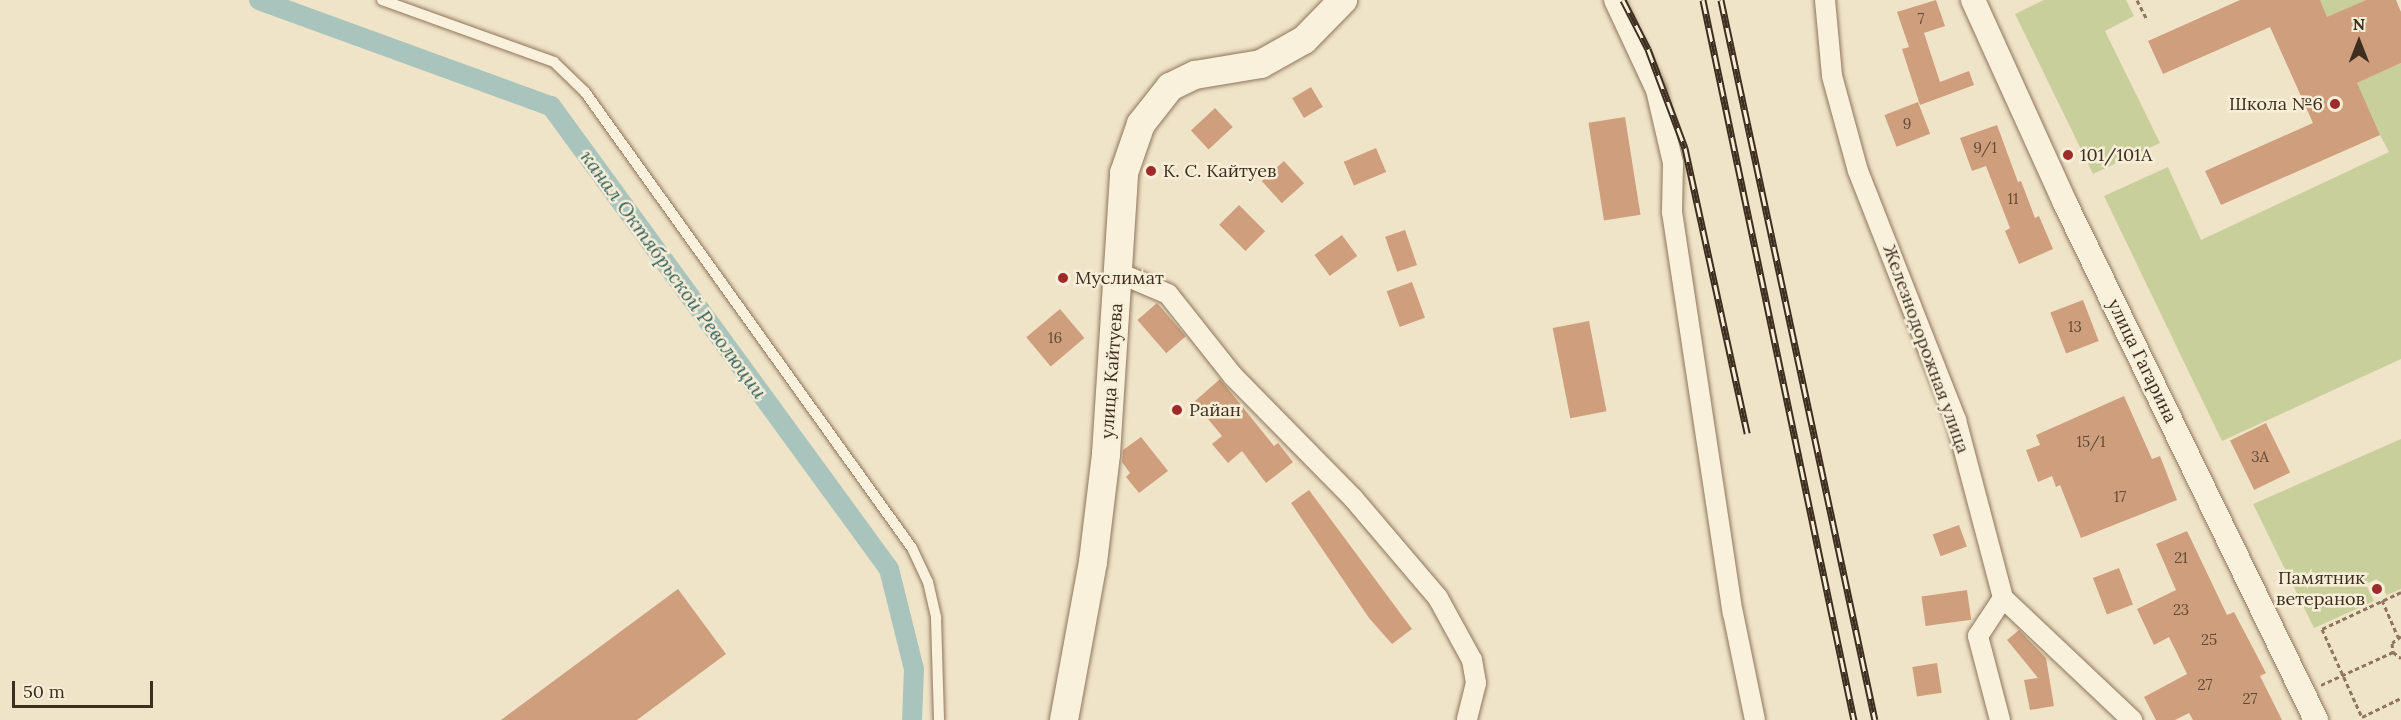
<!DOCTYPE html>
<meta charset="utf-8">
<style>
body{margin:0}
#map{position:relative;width:2401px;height:720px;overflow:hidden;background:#f0e4c8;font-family:Lora,serif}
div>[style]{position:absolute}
.green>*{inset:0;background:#c9cf9b}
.canal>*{height:20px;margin:-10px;padding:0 10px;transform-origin:10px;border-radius:10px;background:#a9c4bc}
.building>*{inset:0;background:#cf9f7d;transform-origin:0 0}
.path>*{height:3px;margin-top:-1.5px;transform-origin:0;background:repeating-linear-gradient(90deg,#8d765c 0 4.5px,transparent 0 7.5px)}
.roads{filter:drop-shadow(0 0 2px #8d765c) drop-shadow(0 0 2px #8d765c)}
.service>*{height:10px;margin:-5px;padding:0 5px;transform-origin:5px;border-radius:5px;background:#faf1dc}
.minor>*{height:20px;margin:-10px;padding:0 10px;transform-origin:10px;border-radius:10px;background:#faf1dc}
.tertiary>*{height:24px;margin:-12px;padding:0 12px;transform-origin:12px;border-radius:12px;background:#faf1dc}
.secondary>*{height:28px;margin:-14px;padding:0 14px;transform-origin:14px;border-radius:14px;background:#faf1dc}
.rail>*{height:7px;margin-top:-3.5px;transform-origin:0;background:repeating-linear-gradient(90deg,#f7eed8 0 14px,#3d2e20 0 28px);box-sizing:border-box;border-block:2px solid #3d2e20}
.dots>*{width:16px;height:16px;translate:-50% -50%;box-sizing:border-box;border:3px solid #f7eed8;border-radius:50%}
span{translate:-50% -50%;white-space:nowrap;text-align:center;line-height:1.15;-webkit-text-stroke:5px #f7eed8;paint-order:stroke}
.number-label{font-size:15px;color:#624a37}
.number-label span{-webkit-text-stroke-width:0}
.poi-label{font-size:18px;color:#3d2e20}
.right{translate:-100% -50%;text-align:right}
.left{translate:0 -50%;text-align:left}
.street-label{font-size:18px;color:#3d2e20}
.water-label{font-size:20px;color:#2f5d5a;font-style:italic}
.north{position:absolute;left:2329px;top:12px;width:60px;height:60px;-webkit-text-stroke:4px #f7eed8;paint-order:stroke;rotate:0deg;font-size:16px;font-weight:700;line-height:24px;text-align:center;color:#3d2e20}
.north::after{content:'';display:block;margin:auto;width:21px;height:27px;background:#3d2e20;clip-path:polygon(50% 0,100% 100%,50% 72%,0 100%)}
.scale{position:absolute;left:12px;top:681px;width:141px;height:27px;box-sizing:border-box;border:3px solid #3d2e20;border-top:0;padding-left:8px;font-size:18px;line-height:21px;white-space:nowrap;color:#3d2e20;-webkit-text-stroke:4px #f7eed8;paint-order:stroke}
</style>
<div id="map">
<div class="green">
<div style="clip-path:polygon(2044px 0,2126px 0,2134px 16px,2105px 31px,2160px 143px,2093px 174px,2015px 14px)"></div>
<div style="clip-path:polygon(2320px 0,2366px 0,2309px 26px)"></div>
<div style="clip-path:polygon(2401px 63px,2401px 359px,2222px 441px,2104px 196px,2168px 167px,2201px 240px,2389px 152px,2380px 135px,2341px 90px)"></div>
<div style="clip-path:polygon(2401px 439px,2401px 589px,2387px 595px,2377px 579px,2366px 584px,2374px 601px,2314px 628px,2253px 504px)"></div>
</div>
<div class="canal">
<div style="left:259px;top:0;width:311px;rotate:20deg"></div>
<div style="left:551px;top:106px;width:573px;rotate:53.87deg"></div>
<div style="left:889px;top:569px;width:103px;rotate:76deg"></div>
<div style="left:914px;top:669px;width:51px;rotate:92.2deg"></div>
</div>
<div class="building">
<div style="clip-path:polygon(1936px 0,1945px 26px,1924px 33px,1940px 82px,1969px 71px,1974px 85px,1920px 105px,1902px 49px,1909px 47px,1897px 12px)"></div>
<div style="clip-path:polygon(2240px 0,2320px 0,2327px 17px,2366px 0,2396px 0,2401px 12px,2401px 63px,2357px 83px,2380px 135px,2221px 205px,2205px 171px,2313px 123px,2270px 27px,2163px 74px,2148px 41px)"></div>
<div style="left:1311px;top:87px;width:23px;height:22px;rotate:59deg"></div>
<div style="left:1918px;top:102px;width:34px;height:36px;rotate:69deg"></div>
<div style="left:1215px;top:108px;width:26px;height:33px;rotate:47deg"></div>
<div style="left:1625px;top:117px;width:99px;height:37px;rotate:81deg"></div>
<div style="clip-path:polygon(1997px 125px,2018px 182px,2021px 181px,2035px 218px,2039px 216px,2053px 249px,2019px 264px,2005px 231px,2010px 228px,1986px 166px,1972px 171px,1960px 138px)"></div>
<div style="left:1376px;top:148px;width:26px;height:35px;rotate:67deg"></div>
<div style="left:1284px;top:161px;width:30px;height:30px;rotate:48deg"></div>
<div style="left:1239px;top:205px;width:37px;height:28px;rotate:45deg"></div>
<div style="left:1405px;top:230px;width:37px;height:21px;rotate:71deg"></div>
<div style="left:1342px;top:235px;width:26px;height:34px;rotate:54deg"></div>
<div style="left:1412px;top:282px;width:38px;height:27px;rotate:70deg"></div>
<div style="left:2083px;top:300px;width:44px;height:35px;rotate:69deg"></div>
<div style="left:1157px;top:303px;width:44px;height:26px;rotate:49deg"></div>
<div style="left:1060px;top:309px;width:38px;height:44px;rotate:50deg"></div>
<div style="left:1589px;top:321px;width:92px;height:37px;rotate:79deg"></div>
<div style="clip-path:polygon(1220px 379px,1274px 446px,1278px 443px,1293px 462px,1266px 483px,1242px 451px,1228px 463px,1212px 444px,1222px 436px,1194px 402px)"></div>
<div style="clip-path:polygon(2124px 396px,2152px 459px,2160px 456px,2177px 500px,2081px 538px,2060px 485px,2056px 487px,2052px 476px,2038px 482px,2026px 450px,2040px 445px,2036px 435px)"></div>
<div style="left:2266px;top:423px;width:55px;height:40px;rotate:64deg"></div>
<div style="clip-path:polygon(1141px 437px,1168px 471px,1139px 493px,1126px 477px,1130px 473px,1122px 462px,1123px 450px)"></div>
<div style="clip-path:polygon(1309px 490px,1412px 629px,1392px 644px,1369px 618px,1291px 503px)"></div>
<div style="left:1959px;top:525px;width:23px;height:28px;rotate:70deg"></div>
<div style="clip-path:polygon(2187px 531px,2227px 615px,2234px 612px,2266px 673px,2260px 676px,2282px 720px,2193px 720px,2189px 713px,2175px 720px,2156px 720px,2144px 697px,2187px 674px,2169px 637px,2154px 645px,2137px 609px,2176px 590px,2156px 544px)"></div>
<div style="left:2119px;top:568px;width:39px;height:28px;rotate:69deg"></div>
<div style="clip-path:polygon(678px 589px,726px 654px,637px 720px,501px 720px)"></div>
<div style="left:1967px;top:590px;width:30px;height:46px;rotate:82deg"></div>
<div style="clip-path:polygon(2019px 630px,2046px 658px,2054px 706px,2030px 710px,2024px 680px,2038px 678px,2007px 640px)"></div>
<div style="left:1937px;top:663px;width:30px;height:25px;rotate:81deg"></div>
</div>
<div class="path">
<div style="left:2137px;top:0;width:22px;rotate:63deg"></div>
<div style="left:2401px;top:592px;width:87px;rotate:154.9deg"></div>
<div style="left:2322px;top:629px;width:97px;rotate:65.6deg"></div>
<div style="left:2362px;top:717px;width:43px;rotate:-26deg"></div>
<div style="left:2382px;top:600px;width:40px;rotate:66.6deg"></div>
<div style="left:2401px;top:636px;width:11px;rotate:142deg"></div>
<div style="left:2392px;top:643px;width:9px;rotate:84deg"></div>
<div style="left:2393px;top:652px;width:10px;rotate:37deg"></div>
<div style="left:2321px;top:685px;width:79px;rotate:-24.6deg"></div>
</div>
<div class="roads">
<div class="service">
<div style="left:382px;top:0;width:183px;rotate:19.8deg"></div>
<div style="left:554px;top:62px;width:43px;rotate:44.1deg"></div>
<div style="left:585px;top:92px;width:561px;rotate:54.36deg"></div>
<div style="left:912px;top:548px;width:38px;rotate:65deg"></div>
<div style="left:928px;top:582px;width:37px;rotate:77deg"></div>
<div style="left:936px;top:618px;width:102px;rotate:88.3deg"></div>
</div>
<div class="minor">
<div style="left:1614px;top:0;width:99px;rotate:65deg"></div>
<div style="left:1656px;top:90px;width:75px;rotate:76.9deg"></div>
<div style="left:1673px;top:163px;width:49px;rotate:91.2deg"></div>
<div style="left:1672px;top:212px;width:406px;rotate:81.4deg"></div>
<div style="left:1733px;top:613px;width:109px;rotate:78.4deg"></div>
<div style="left:1825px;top:0;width:76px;rotate:84.7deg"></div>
<div style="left:1832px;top:76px;width:98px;rotate:74.7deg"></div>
<div style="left:1858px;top:171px;width:268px;rotate:68.5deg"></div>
<div style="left:1956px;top:420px;width:184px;rotate:75.2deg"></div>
<div style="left:2003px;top:598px;width:178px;rotate:43.4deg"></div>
<div style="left:1119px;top:273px;width:53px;rotate:23.2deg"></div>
<div style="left:1168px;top:294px;width:105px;rotate:51.6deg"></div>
<div style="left:1233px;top:376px;width:171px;rotate:45.5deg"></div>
<div style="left:1353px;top:498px;width:131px;rotate:49.6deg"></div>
<div style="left:1438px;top:598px;width:71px;rotate:61.3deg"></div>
<div style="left:1472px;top:660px;width:23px;rotate:80deg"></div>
<div style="left:1476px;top:683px;width:38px;rotate:104deg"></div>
<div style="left:2000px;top:720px;width:87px;rotate:-104.7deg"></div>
<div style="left:1978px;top:636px;width:45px;rotate:-56.7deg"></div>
</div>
<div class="tertiary">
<div style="left:1973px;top:0;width:223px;rotate:65.6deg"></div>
<div style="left:2065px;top:203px;width:575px;rotate:64.1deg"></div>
</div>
<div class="secondary">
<div style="left:1064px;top:720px;width:161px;rotate:-79.6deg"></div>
<div style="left:1093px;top:562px;width:109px;rotate:-83.1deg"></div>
<div style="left:1106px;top:454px;width:282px;rotate:-86.3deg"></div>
<div style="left:1124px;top:173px;width:52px;rotate:-70.9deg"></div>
<div style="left:1141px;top:124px;width:47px;rotate:-51.9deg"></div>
<div style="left:1170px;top:87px;width:28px;rotate:-26deg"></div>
<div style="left:1195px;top:75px;width:67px;rotate:-9.5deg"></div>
<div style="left:1261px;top:64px;width:49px;rotate:-29.2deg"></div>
<div style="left:1304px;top:40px;width:56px;rotate:-45.7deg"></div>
</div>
</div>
<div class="rail">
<div style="left:1623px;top:0;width:55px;rotate:63deg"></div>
<div style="left:1648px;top:49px;width:106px;rotate:69.5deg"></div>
<div style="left:1685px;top:148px;width:292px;rotate:77.7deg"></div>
<div style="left:1703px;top:0;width:736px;rotate:78.16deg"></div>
<div style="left:1721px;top:0;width:736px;rotate:77.93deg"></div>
</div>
<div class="dots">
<div style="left:2335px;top:104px;background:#9e2a2b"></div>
<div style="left:2068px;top:155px;background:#9e2a2b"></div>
<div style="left:1151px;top:171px;background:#9e2a2b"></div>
<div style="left:1063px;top:278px;background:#9e2a2b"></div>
<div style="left:1177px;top:410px;background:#9e2a2b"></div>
<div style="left:2377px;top:589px;background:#9e2a2b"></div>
</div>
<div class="number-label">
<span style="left:1921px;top:19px">7</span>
<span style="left:1907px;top:124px">9</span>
<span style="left:1985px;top:148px">9/1</span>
<span style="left:2013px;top:199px">11</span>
<span style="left:2075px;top:327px">13</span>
<span style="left:1055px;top:338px">16</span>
<span style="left:2091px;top:442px">15/1</span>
<span style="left:2260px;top:457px">3А</span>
<span style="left:2120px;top:497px">17</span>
<span style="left:2181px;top:558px">21</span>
<span style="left:2181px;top:610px">23</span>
<span style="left:2209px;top:640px">25</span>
<span style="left:2205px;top:685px">27</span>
<span style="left:2250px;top:699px">27</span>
</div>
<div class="poi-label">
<span class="right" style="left:2323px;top:104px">Школа №6</span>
<span class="left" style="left:2080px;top:155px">101/101А</span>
<span class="left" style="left:1163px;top:171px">К. С. Кайтуев</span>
<span class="left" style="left:1075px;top:278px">Муслимат</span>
<span class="left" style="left:1189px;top:410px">Райан</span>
<span class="right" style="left:2365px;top:589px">Памятник<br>ветеранов</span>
</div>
<div class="street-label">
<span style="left:1926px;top:349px;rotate:70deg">Железнодорожная улица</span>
<span style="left:2142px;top:361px;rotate:64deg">улица Гагарина</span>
<span style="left:1112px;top:371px;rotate:-86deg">улица Кайтуева</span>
</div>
<div class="water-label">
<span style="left:674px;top:274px;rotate:54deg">канал Октябрьской Революции</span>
</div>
<div class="north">N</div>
<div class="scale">50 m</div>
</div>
